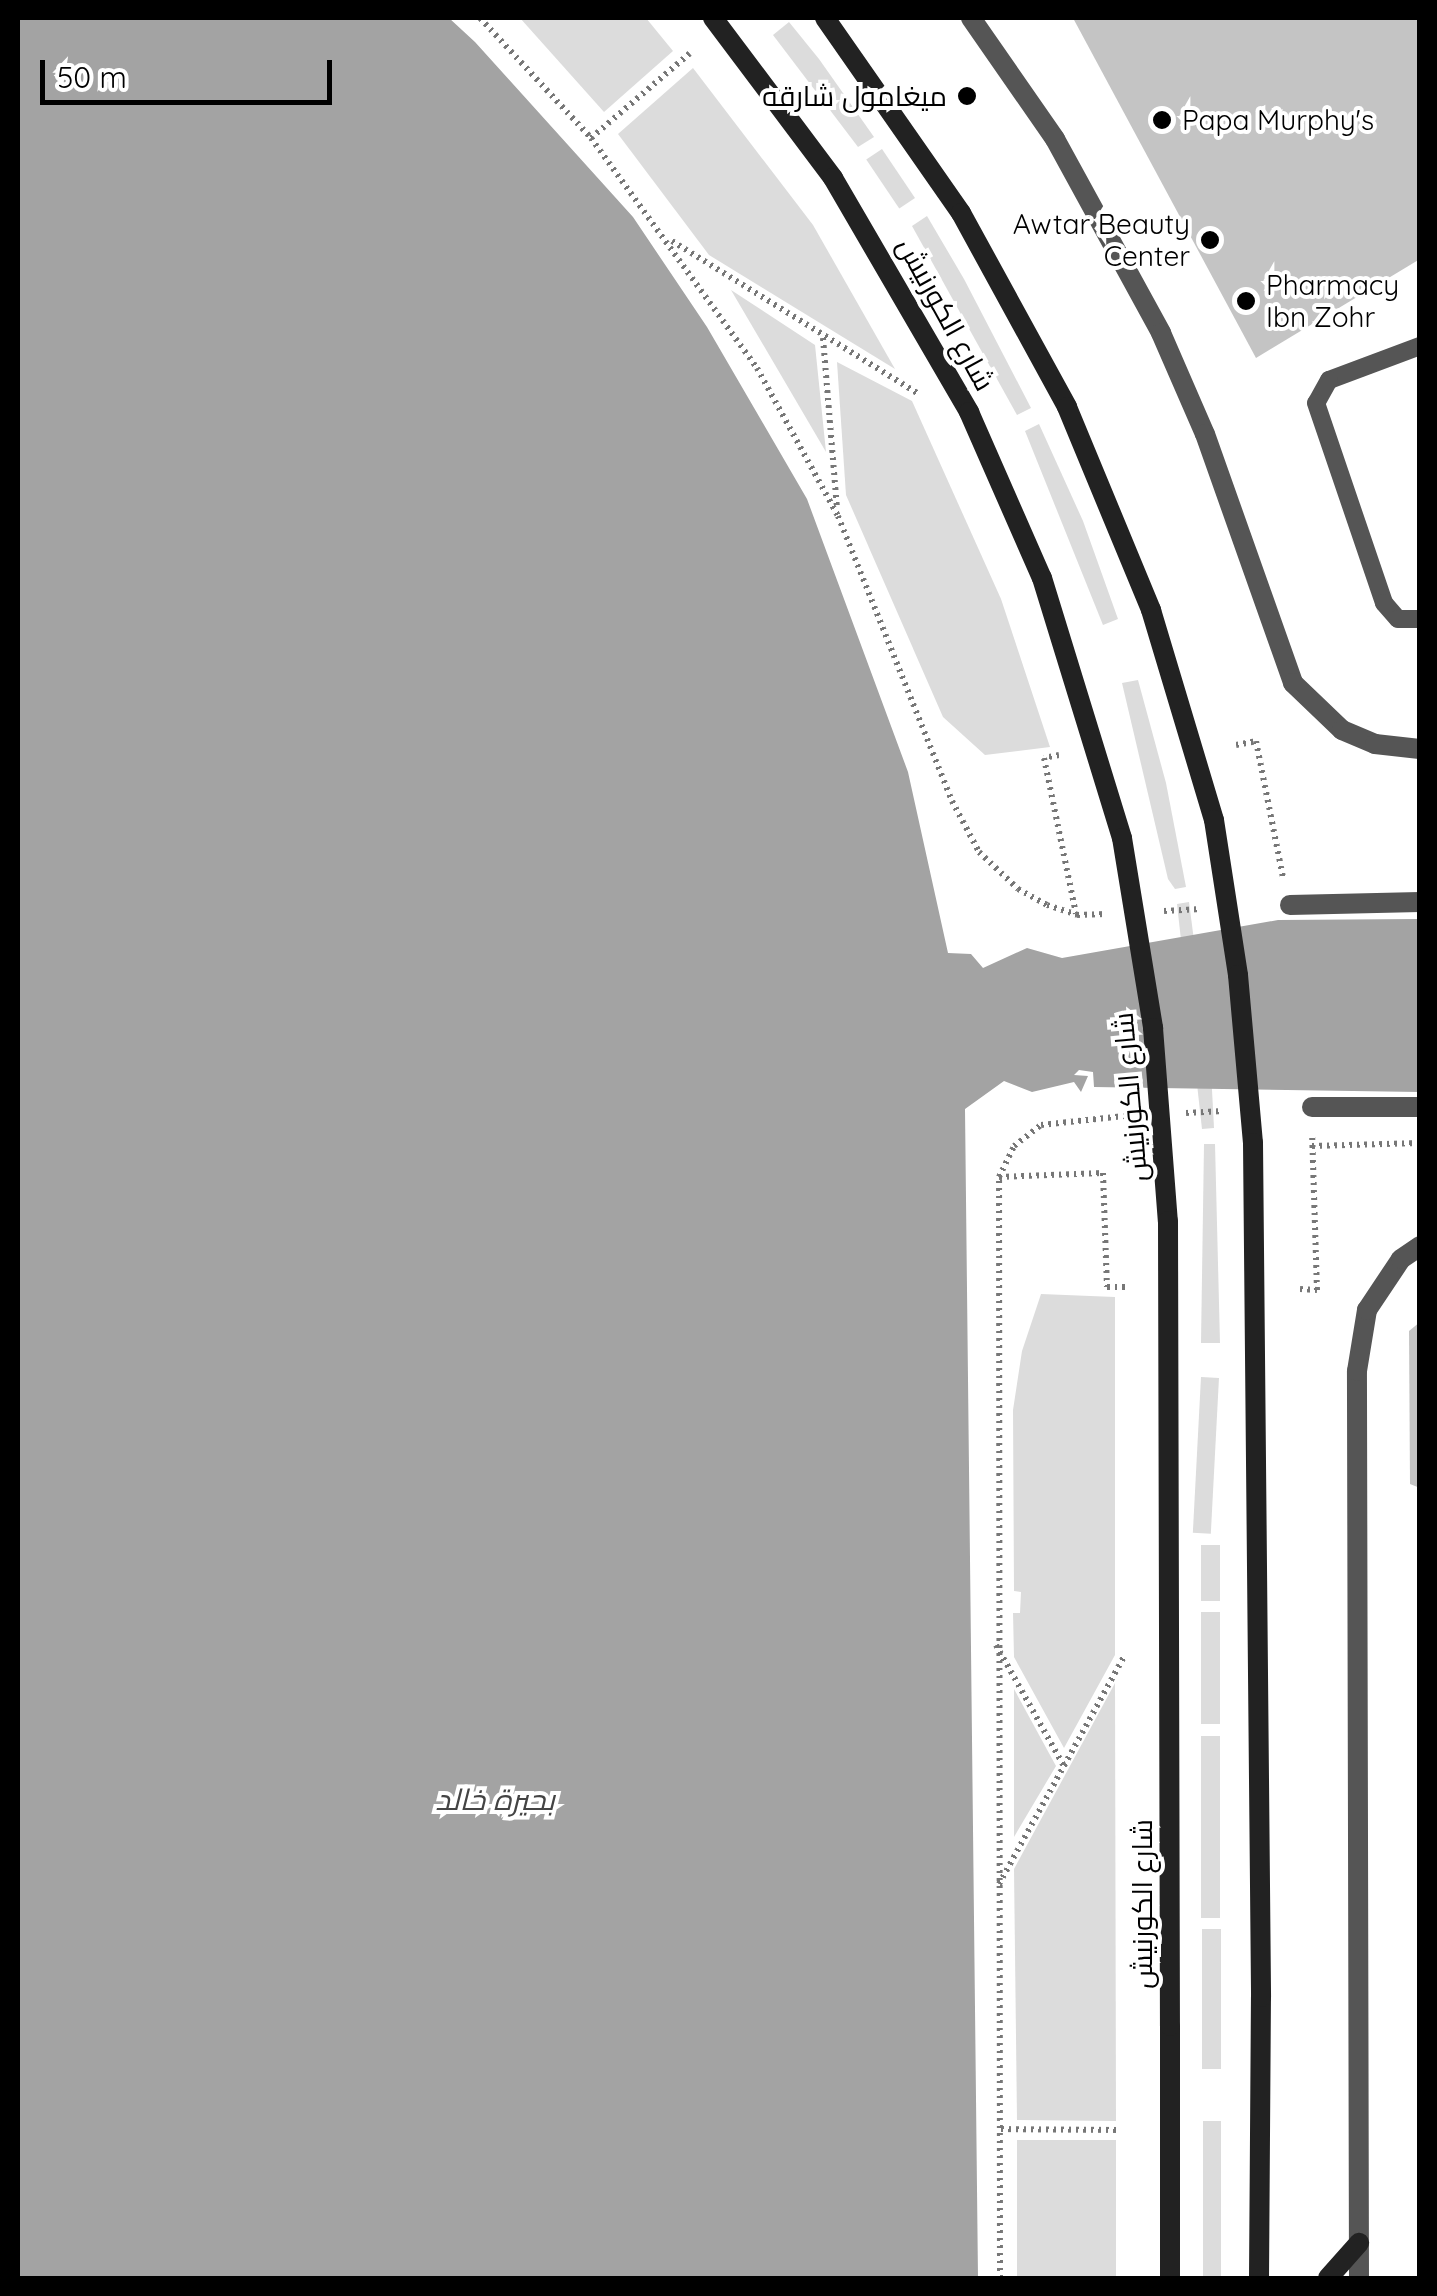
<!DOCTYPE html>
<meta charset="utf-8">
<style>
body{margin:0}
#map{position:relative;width:1437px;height:2296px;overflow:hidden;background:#fff;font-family:Quicksand,Cairo,sans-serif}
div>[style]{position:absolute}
.green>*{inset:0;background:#dcdcdc;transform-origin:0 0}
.water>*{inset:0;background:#a3a3a3}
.building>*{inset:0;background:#c4c4c4}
.path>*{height:6px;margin-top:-3px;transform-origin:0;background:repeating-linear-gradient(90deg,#777 0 2.5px,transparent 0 7.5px)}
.lane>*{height:18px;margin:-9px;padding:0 9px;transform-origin:9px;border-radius:9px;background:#555}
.street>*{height:20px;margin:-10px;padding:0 10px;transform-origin:10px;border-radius:10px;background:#555}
.secondary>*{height:20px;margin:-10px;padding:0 10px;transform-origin:10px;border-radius:10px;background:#222}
.secondary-bridge>*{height:20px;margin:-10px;padding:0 10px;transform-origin:10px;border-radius:10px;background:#222}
.dots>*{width:28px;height:28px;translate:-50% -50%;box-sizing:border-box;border:5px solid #fff;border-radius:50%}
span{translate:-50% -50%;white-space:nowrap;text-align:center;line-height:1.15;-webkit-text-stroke:8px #fff;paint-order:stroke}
.poi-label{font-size:28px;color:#000}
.right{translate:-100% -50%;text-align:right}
.left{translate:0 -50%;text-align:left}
.street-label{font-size:28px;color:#000}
.water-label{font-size:30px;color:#444;font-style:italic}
.frame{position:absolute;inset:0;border:20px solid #000;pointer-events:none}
.scale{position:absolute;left:40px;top:60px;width:292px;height:45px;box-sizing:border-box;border:5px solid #000;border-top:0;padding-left:12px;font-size:30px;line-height:35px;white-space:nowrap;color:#000;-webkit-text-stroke:8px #fff;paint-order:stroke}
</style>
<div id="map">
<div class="green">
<div style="clip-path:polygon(520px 18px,646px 18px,673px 51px,604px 112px)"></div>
<div style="clip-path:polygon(789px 22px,819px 59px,874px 137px,858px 147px,773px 35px)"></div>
<div style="clip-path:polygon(693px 68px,813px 225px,895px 369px,709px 255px,618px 134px)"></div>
<div style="left:882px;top:149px;width:59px;height:19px;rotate:56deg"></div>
<div style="clip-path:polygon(927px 216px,964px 279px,1031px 408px,1017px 415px,912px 226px)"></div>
<div style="clip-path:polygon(731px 290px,815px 345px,826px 452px)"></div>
<div style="clip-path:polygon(837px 362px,912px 401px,1001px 599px,1050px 747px,985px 755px,943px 717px,846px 495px)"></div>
<div style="clip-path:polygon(1039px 424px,1083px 521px,1118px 619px,1103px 625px,1025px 431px)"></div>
<div style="clip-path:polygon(1138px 680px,1166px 783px,1186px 887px,1175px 889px,1168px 879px,1122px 683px)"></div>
<div style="clip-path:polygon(1189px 902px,1211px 1071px,1214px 1128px,1202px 1129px,1177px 904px)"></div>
<div style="clip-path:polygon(1204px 1144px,1215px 1144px,1220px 1343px,1201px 1343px)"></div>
<div style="clip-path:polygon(1041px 1294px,1115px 1297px,1115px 1655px,1064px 1748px,1014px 1657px,1013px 1613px,1020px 1613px,1021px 1592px,1014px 1591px,1013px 1410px,1022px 1351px)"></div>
<div style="left:1201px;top:1377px;width:18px;height:156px;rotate:3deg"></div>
<div style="left:1220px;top:1545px;width:56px;height:19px;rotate:90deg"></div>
<div style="left:1201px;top:1612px;width:19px;height:112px"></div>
<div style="clip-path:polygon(1115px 1683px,1116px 2121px,1017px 2120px,1014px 1869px)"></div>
<div style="clip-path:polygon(1014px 1689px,1056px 1766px,1014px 1837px)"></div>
<div style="left:1201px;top:1736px;width:19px;height:182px"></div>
<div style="left:1221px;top:1929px;width:140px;height:19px;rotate:90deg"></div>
<div style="left:1203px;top:2121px;width:18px;height:157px"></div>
<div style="left:1017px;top:2140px;width:99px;height:138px"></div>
</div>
<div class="water">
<div style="clip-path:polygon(18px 18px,449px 18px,475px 42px,633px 217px,707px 327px,807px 499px,908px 772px,948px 953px,971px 954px,983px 968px,1027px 948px,1062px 958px,1278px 920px,1419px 919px,1419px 1092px,1094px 1087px,1093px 1072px,1079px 1070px,1074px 1075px,1088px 1076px,1081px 1092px,1074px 1082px,1032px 1092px,1004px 1081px,965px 1109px,978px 2278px,18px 2278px)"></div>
</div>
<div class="building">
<div style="clip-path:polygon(1073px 18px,1420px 18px,1420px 259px,1256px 358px)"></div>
<div style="clip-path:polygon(1420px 1322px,1420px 1488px,1410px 1484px,1409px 1331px)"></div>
</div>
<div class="path">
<div style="left:480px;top:18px;width:163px;rotate:47.2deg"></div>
<div style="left:591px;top:138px;width:284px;rotate:54.2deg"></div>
<div style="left:757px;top:368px;width:169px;rotate:61.3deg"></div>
<div style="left:838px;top:516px;width:307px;rotate:68.2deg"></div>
<div style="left:952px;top:801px;width:58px;rotate:62.1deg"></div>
<div style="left:979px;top:852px;width:54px;rotate:43.5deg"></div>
<div style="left:1018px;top:889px;width:33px;rotate:29deg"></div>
<div style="left:1047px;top:905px;width:32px;rotate:18deg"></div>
<div style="left:1077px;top:915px;width:29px;rotate:-2deg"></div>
<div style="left:591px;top:138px;width:130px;rotate:-40.6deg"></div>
<div style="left:672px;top:241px;width:291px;rotate:31.8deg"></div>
<div style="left:823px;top:338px;width:172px;rotate:85.3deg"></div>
<div style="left:1236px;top:745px;width:20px;rotate:-11deg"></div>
<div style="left:1256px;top:741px;width:139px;rotate:78.8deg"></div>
<div style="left:1059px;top:755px;width:15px;rotate:169deg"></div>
<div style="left:1044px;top:758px;width:159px;rotate:78.4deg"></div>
<div style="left:1164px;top:911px;width:37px;rotate:-3deg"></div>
<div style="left:1186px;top:1113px;width:37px;rotate:-3deg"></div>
<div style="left:1312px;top:1146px;width:108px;rotate:-1.6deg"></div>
<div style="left:999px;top:1177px;width:104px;rotate:-2.2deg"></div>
<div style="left:1103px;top:1173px;width:114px;rotate:88deg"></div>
<div style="left:1107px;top:1287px;width:18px"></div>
<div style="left:1300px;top:1289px;width:17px;rotate:3deg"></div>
<div style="left:1317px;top:1290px;width:155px;rotate:-91.8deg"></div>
<div style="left:996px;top:1645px;width:139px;rotate:60.7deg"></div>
<div style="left:999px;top:1884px;width:261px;rotate:-61.2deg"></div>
<div style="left:1001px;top:2129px;width:120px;rotate:0.5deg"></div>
<div style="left:1000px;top:2278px;width:1101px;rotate:-90.05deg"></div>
<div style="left:999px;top:1177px;width:34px;rotate:-64deg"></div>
<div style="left:1014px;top:1146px;width:34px;rotate:-38deg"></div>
<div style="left:1041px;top:1125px;width:93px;rotate:-6.2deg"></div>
</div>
<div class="lane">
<div style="left:1420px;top:346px;width:97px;rotate:159.5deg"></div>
<div style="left:1329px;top:380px;width:26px;rotate:119deg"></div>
<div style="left:1316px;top:403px;width:211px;rotate:71.2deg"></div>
<div style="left:1384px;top:603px;width:21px;rotate:49deg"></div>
<div style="left:1398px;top:619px;width:22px"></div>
</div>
<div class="street">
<div style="left:971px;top:18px;width:147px;rotate:55.2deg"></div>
<div style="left:1055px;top:139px;width:221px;rotate:61.3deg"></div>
<div style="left:1161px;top:333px;width:110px;rotate:66.5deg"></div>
<div style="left:1205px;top:434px;width:264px;rotate:70.5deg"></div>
<div style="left:1293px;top:683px;width:68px;rotate:43.8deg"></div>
<div style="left:1342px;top:730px;width:36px;rotate:23deg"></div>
<div style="left:1375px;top:744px;width:45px;rotate:6.3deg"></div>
<div style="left:1290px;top:905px;width:130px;rotate:-1.3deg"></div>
<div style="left:1312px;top:1107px;width:108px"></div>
<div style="left:1359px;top:2278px;width:907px;rotate:-90.13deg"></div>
<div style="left:1357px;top:1371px;width:62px;rotate:-80.7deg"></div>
<div style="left:1367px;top:1310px;width:61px;rotate:-56.3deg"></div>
<div style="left:1401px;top:1259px;width:23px;rotate:-34deg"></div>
</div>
<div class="secondary">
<div style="left:713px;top:18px;width:200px;rotate:53.1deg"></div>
<div style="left:833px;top:178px;width:271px;rotate:59.8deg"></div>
<div style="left:969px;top:412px;width:181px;rotate:66.3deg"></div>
<div style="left:1042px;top:578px;width:272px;rotate:72.9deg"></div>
<div style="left:825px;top:18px;width:238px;rotate:55.1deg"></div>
<div style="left:961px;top:213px;width:221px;rotate:61.3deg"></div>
<div style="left:1067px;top:407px;width:220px;rotate:67.5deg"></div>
<div style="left:1151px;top:610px;width:219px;rotate:73.3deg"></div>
<div style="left:1170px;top:2026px;width:252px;rotate:90deg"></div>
<div style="left:1259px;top:2278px;width:281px;rotate:-89.6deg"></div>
<div style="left:1328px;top:2278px;width:47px;rotate:-48.5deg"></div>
</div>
<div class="secondary-bridge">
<div style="left:1214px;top:820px;width:157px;rotate:81.2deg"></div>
<div style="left:1238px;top:975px;width:169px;rotate:84.9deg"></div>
<div style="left:1253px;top:1143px;width:854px;rotate:89.46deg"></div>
<div style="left:1122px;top:838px;width:193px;rotate:80.7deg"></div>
<div style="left:1153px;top:1028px;width:194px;rotate:85.6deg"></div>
<div style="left:1168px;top:1221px;width:805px;rotate:89.86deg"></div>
</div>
<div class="dots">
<div style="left:967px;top:96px;background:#000"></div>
<div style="left:1162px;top:120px;background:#000"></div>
<div style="left:1210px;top:240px;background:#000"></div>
<div style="left:1246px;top:301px;background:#000"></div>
</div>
<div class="poi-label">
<span class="right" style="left:947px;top:96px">ميغامول شارقه</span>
<span class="left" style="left:1182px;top:120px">Papa Murphy's</span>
<span class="right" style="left:1190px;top:240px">Awtar Beauty<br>Center</span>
<span class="left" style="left:1266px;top:301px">Pharmacy<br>Ibn Zohr</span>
</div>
<div class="street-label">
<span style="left:946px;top:314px;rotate:61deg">شارع الكورنيش</span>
<span style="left:1130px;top:1097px;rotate:-95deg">شارع الكورنيش</span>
<span style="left:1142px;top:1904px;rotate:-90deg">شارع الكورنيش</span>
</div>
<div class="water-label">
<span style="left:495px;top:1799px">بحيرة خالد</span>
</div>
<div class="frame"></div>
<div class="scale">50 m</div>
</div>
